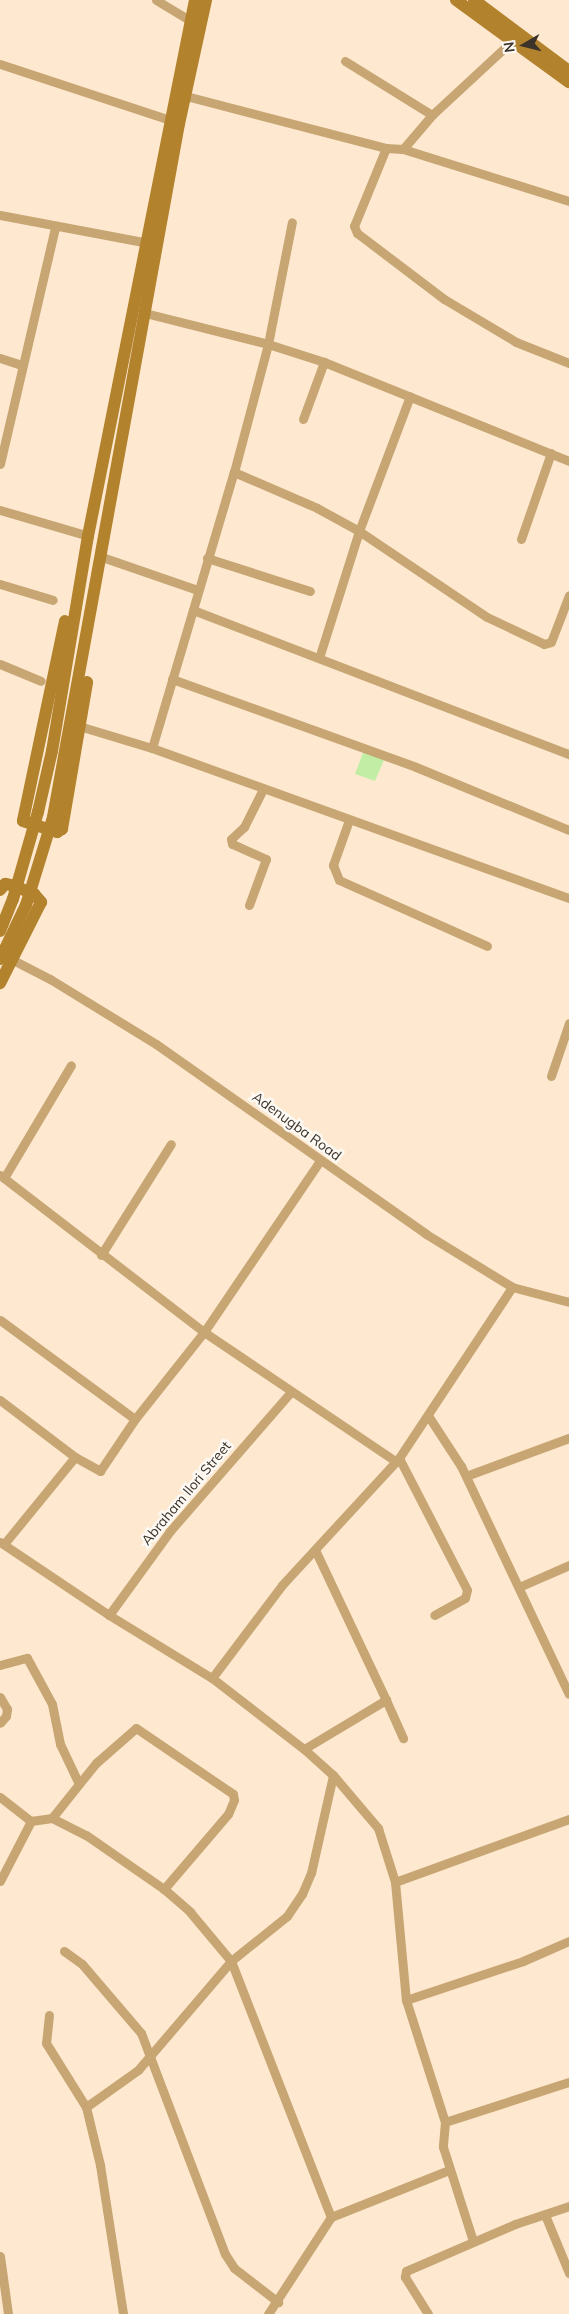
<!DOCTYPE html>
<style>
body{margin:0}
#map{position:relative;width:569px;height:2314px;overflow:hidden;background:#fee9d0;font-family:Mulish,sans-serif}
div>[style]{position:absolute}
.green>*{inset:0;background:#c2eda5}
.street>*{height:9px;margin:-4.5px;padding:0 4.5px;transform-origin:4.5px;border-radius:4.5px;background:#c7a674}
.secondary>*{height:12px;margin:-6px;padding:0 6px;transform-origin:6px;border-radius:6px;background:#b2822d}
.secondary-bridge>*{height:12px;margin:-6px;padding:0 6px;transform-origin:6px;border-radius:6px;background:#b2822d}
span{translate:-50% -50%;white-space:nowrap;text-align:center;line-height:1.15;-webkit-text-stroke:5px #fdf9f4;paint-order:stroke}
.street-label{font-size:14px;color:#3c342a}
.north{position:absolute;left:499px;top:20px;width:50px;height:50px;-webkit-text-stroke:4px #fdf9f4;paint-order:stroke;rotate:262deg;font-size:14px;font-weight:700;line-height:20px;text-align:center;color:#3c342a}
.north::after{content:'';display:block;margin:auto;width:18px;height:22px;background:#3c342a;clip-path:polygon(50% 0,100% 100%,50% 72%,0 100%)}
</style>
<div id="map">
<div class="green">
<div style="clip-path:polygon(364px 750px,384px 760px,375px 781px,355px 774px)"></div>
</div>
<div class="street">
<div style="left:156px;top:0;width:41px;rotate:31deg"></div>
<div style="left:345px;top:61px;width:102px;rotate:31.8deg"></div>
<div style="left:0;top:64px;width:179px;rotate:18.2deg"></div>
<div style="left:186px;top:96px;width:207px;rotate:14.6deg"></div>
<div style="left:386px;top:148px;width:17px;rotate:3deg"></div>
<div style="left:403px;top:149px;width:174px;rotate:17.4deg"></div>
<div style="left:386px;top:148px;width:84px;rotate:112.3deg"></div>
<div style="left:354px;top:226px;width:8px;rotate:67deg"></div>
<div style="left:357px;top:233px;width:109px;rotate:37.2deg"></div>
<div style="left:444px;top:299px;width:84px;rotate:30.8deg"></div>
<div style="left:516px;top:342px;width:57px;rotate:21.6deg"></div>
<div style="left:403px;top:149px;width:45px;rotate:-49.5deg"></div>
<div style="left:432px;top:115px;width:109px;rotate:-42.8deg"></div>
<div style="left:0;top:215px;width:151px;rotate:10.7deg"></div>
<div style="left:145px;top:313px;width:127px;rotate:14.1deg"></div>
<div style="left:268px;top:344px;width:59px;rotate:17.8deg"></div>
<div style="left:324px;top:362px;width:264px;rotate:22deg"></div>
<div style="left:0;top:358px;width:23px;rotate:18deg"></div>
<div style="left:303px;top:419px;width:61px;rotate:-69.8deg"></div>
<div style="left:0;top:464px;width:243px;rotate:-76.9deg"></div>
<div style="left:234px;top:472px;width:90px;rotate:23.4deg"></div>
<div style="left:317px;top:508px;width:48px;rotate:28.7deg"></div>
<div style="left:359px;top:531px;width:154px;rotate:33.9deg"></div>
<div style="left:487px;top:617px;width:63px;rotate:25.3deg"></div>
<div style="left:544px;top:644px;width:7px;rotate:-16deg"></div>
<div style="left:551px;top:642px;width:50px;rotate:-69deg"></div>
<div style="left:0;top:510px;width:85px;rotate:16.3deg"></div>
<div style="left:521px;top:539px;width:91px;rotate:-70.8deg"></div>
<div style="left:99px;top:556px;width:105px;rotate:19deg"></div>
<div style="left:207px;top:558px;width:108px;rotate:17.8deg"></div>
<div style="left:0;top:584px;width:55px;rotate:16.8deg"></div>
<div style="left:193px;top:610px;width:403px;rotate:21deg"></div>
<div style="left:319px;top:658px;width:133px;rotate:-72.5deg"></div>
<div style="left:359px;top:531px;width:144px;rotate:-69.3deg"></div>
<div style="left:0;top:664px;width:44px;rotate:22.5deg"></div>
<div style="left:172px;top:679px;width:259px;rotate:19.8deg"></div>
<div style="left:416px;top:767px;width:165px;rotate:22.4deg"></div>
<div style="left:79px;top:726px;width:76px;rotate:16.8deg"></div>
<div style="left:152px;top:748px;width:443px;rotate:19.8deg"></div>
<div style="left:152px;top:748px;width:288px;rotate:-73.5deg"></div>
<div style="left:234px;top:472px;width:132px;rotate:-75.1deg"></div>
<div style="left:268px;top:344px;width:124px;rotate:-78.9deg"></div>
<div style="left:349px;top:820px;width:48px;rotate:109.6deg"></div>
<div style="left:333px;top:865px;width:16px;rotate:68deg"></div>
<div style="left:339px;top:880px;width:162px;rotate:24deg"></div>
<div style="left:249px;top:905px;width:49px;rotate:-69.7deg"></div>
<div style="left:266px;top:859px;width:37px;rotate:-156deg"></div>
<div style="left:232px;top:844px;width:5px;rotate:-101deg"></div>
<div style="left:231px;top:839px;width:18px;rotate:-43deg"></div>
<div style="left:244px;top:827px;width:42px;rotate:-63.4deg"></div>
<div style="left:13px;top:960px;width:42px;rotate:27.2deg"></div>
<div style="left:50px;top:979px;width:124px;rotate:31.5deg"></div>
<div style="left:156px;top:1044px;width:330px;rotate:35.1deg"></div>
<div style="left:426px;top:1234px;width:101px;rotate:31.6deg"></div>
<div style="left:512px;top:1287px;width:59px;rotate:14.7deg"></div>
<div style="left:551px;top:1076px;width:56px;rotate:-71.2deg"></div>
<div style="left:0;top:1175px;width:257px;rotate:37.6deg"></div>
<div style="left:204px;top:1332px;width:230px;rotate:34deg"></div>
<div style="left:4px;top:1178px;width:131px;rotate:-59.3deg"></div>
<div style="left:101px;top:1255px;width:131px;rotate:-57.8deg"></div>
<div style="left:0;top:1320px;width:167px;rotate:36.3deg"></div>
<div style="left:0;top:1400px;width:94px;rotate:37.2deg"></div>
<div style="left:75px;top:1457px;width:29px;rotate:29deg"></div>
<div style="left:100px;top:1471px;width:63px;rotate:-56.1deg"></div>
<div style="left:135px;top:1419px;width:111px;rotate:-51.6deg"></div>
<div style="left:204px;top:1332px;width:205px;rotate:-55.9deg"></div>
<div style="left:429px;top:1417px;width:59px;rotate:56.9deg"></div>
<div style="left:461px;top:1466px;width:252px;rotate:64.7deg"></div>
<div style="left:399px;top:1458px;width:148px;rotate:62.7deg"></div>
<div style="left:467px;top:1590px;width:8px;rotate:104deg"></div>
<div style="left:465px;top:1598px;width:35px;rotate:151deg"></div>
<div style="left:466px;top:1476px;width:110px;rotate:-20.3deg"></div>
<div style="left:0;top:1542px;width:131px;rotate:33.8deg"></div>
<div style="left:109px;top:1615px;width:121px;rotate:31.5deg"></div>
<div style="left:212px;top:1678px;width:116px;rotate:37.7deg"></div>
<div style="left:304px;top:1749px;width:39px;rotate:42deg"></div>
<div style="left:333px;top:1775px;width:70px;rotate:49.7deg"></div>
<div style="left:378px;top:1828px;width:57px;rotate:72.5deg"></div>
<div style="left:395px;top:1882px;width:119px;rotate:84.7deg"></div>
<div style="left:406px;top:2000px;width:128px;rotate:72.3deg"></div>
<div style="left:445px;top:2122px;width:25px;rotate:95deg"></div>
<div style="left:443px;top:2147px;width:99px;rotate:72.3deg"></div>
<div style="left:4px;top:1544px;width:112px;rotate:-50.8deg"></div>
<div style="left:519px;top:1587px;width:55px;rotate:-23.7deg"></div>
<div style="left:109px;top:1615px;width:104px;rotate:-54deg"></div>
<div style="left:170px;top:1531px;width:183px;rotate:-49deg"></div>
<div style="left:0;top:1665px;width:28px;rotate:-15deg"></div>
<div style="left:27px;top:1658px;width:52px;rotate:61.5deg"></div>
<div style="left:52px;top:1704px;width:41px;rotate:78.7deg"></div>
<div style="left:60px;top:1744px;width:44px;rotate:64.6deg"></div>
<div style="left:79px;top:1784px;width:43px;rotate:128.5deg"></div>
<div style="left:212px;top:1678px;width:116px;rotate:-53deg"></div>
<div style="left:282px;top:1585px;width:173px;rotate:-47.3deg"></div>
<div style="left:399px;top:1458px;width:205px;rotate:-56.5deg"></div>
<div style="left:0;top:1697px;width:14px;rotate:60deg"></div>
<div style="left:7px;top:1709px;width:7px;rotate:98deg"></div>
<div style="left:6px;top:1716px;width:9px;rotate:131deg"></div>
<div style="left:386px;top:1700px;width:42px;rotate:65.9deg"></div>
<div style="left:304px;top:1749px;width:96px;rotate:-30.9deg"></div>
<div style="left:386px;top:1700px;width:166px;rotate:-115.3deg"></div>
<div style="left:79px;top:1784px;width:27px;rotate:-51deg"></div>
<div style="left:96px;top:1763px;width:53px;rotate:-41.2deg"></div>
<div style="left:136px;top:1728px;width:117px;rotate:34.2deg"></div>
<div style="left:233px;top:1794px;width:6px;rotate:81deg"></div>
<div style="left:234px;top:1800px;width:15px;rotate:113deg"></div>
<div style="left:228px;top:1814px;width:99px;rotate:130.5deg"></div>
<div style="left:0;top:1797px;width:39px;rotate:38deg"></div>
<div style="left:0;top:1881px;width:68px;rotate:-62.7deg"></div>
<div style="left:31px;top:1821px;width:21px;rotate:-8deg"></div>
<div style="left:52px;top:1818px;width:38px;rotate:27deg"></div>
<div style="left:86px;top:1835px;width:95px;rotate:34.7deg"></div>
<div style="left:164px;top:1889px;width:35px;rotate:41deg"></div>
<div style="left:190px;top:1912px;width:64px;rotate:50.1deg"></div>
<div style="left:231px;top:1961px;width:275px;rotate:68.7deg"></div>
<div style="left:395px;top:1882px;width:185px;rotate:-19.9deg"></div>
<div style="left:64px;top:1951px;width:22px;rotate:36deg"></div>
<div style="left:82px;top:1964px;width:91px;rotate:49.5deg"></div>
<div style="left:141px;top:2033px;width:236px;rotate:69.2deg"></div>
<div style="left:225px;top:2254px;width:17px;rotate:57deg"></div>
<div style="left:234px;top:2268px;width:56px;rotate:37.7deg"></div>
<div style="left:406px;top:2000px;width:123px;rotate:-18.4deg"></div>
<div style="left:523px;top:1961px;width:50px;rotate:-23.5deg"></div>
<div style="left:49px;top:2015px;width:28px;rotate:96deg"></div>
<div style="left:46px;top:2043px;width:75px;rotate:58deg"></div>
<div style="left:86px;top:2107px;width:60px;rotate:76.4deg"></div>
<div style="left:100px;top:2165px;width:151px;rotate:81.2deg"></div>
<div style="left:86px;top:2107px;width:64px;rotate:-35.4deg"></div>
<div style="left:138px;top:2070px;width:143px;rotate:-49.5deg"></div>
<div style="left:231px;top:1961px;width:72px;rotate:-38.8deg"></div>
<div style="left:287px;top:1916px;width:27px;rotate:-56deg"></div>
<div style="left:302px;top:1894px;width:23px;rotate:-67deg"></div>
<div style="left:311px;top:1873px;width:100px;rotate:-77.3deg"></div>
<div style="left:445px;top:2122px;width:130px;rotate:-17.9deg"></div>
<div style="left:545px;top:2215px;width:63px;rotate:67.5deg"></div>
<div style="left:0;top:2256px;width:59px;rotate:82.1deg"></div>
<div style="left:268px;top:2314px;width:116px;rotate:-57deg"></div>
<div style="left:331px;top:2217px;width:127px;rotate:-21.7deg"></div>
<div style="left:428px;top:2314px;width:44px;rotate:-121.9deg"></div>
<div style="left:405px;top:2277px;width:6px;rotate:-81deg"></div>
<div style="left:406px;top:2271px;width:119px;rotate:-23.3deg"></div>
<div style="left:515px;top:2224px;width:57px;rotate:-18.4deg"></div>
</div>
<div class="secondary">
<div style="left:456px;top:0;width:140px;rotate:36deg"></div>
<div style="left:474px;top:0;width:119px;rotate:36.8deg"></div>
<div style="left:65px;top:621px;width:204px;rotate:101.9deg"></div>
<div style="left:23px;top:821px;width:36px;rotate:18deg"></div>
<div style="left:57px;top:832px;width:6px;rotate:-31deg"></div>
<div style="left:62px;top:829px;width:149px;rotate:-80.3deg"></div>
<div style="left:38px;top:812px;width:63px;rotate:-77.1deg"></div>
<div style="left:52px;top:751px;width:218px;rotate:-80.5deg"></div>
<div style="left:88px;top:536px;width:547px;rotate:-78.71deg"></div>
<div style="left:53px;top:817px;width:704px;rotate:-79.7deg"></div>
<div style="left:179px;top:124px;width:127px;rotate:-77.7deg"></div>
<div style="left:0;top:890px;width:8px;rotate:-50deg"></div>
<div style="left:5px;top:884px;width:6px;rotate:9deg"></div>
<div style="left:11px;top:885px;width:25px;rotate:21deg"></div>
<div style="left:34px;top:894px;width:11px;rotate:49deg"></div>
<div style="left:41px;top:902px;width:91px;rotate:116.8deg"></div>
<div style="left:0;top:931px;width:35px;rotate:-68deg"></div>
<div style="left:0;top:959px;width:60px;rotate:-64.3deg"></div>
</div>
<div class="secondary-bridge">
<div style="left:13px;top:899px;width:91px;rotate:-74deg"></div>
<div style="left:26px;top:905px;width:92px;rotate:-72.9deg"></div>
</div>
<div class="street-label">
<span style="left:297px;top:1126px;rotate:36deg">Adenugba Road</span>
<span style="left:186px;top:1493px;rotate:-50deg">Abraham Ilori Street</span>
</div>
<div class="north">N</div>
</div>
